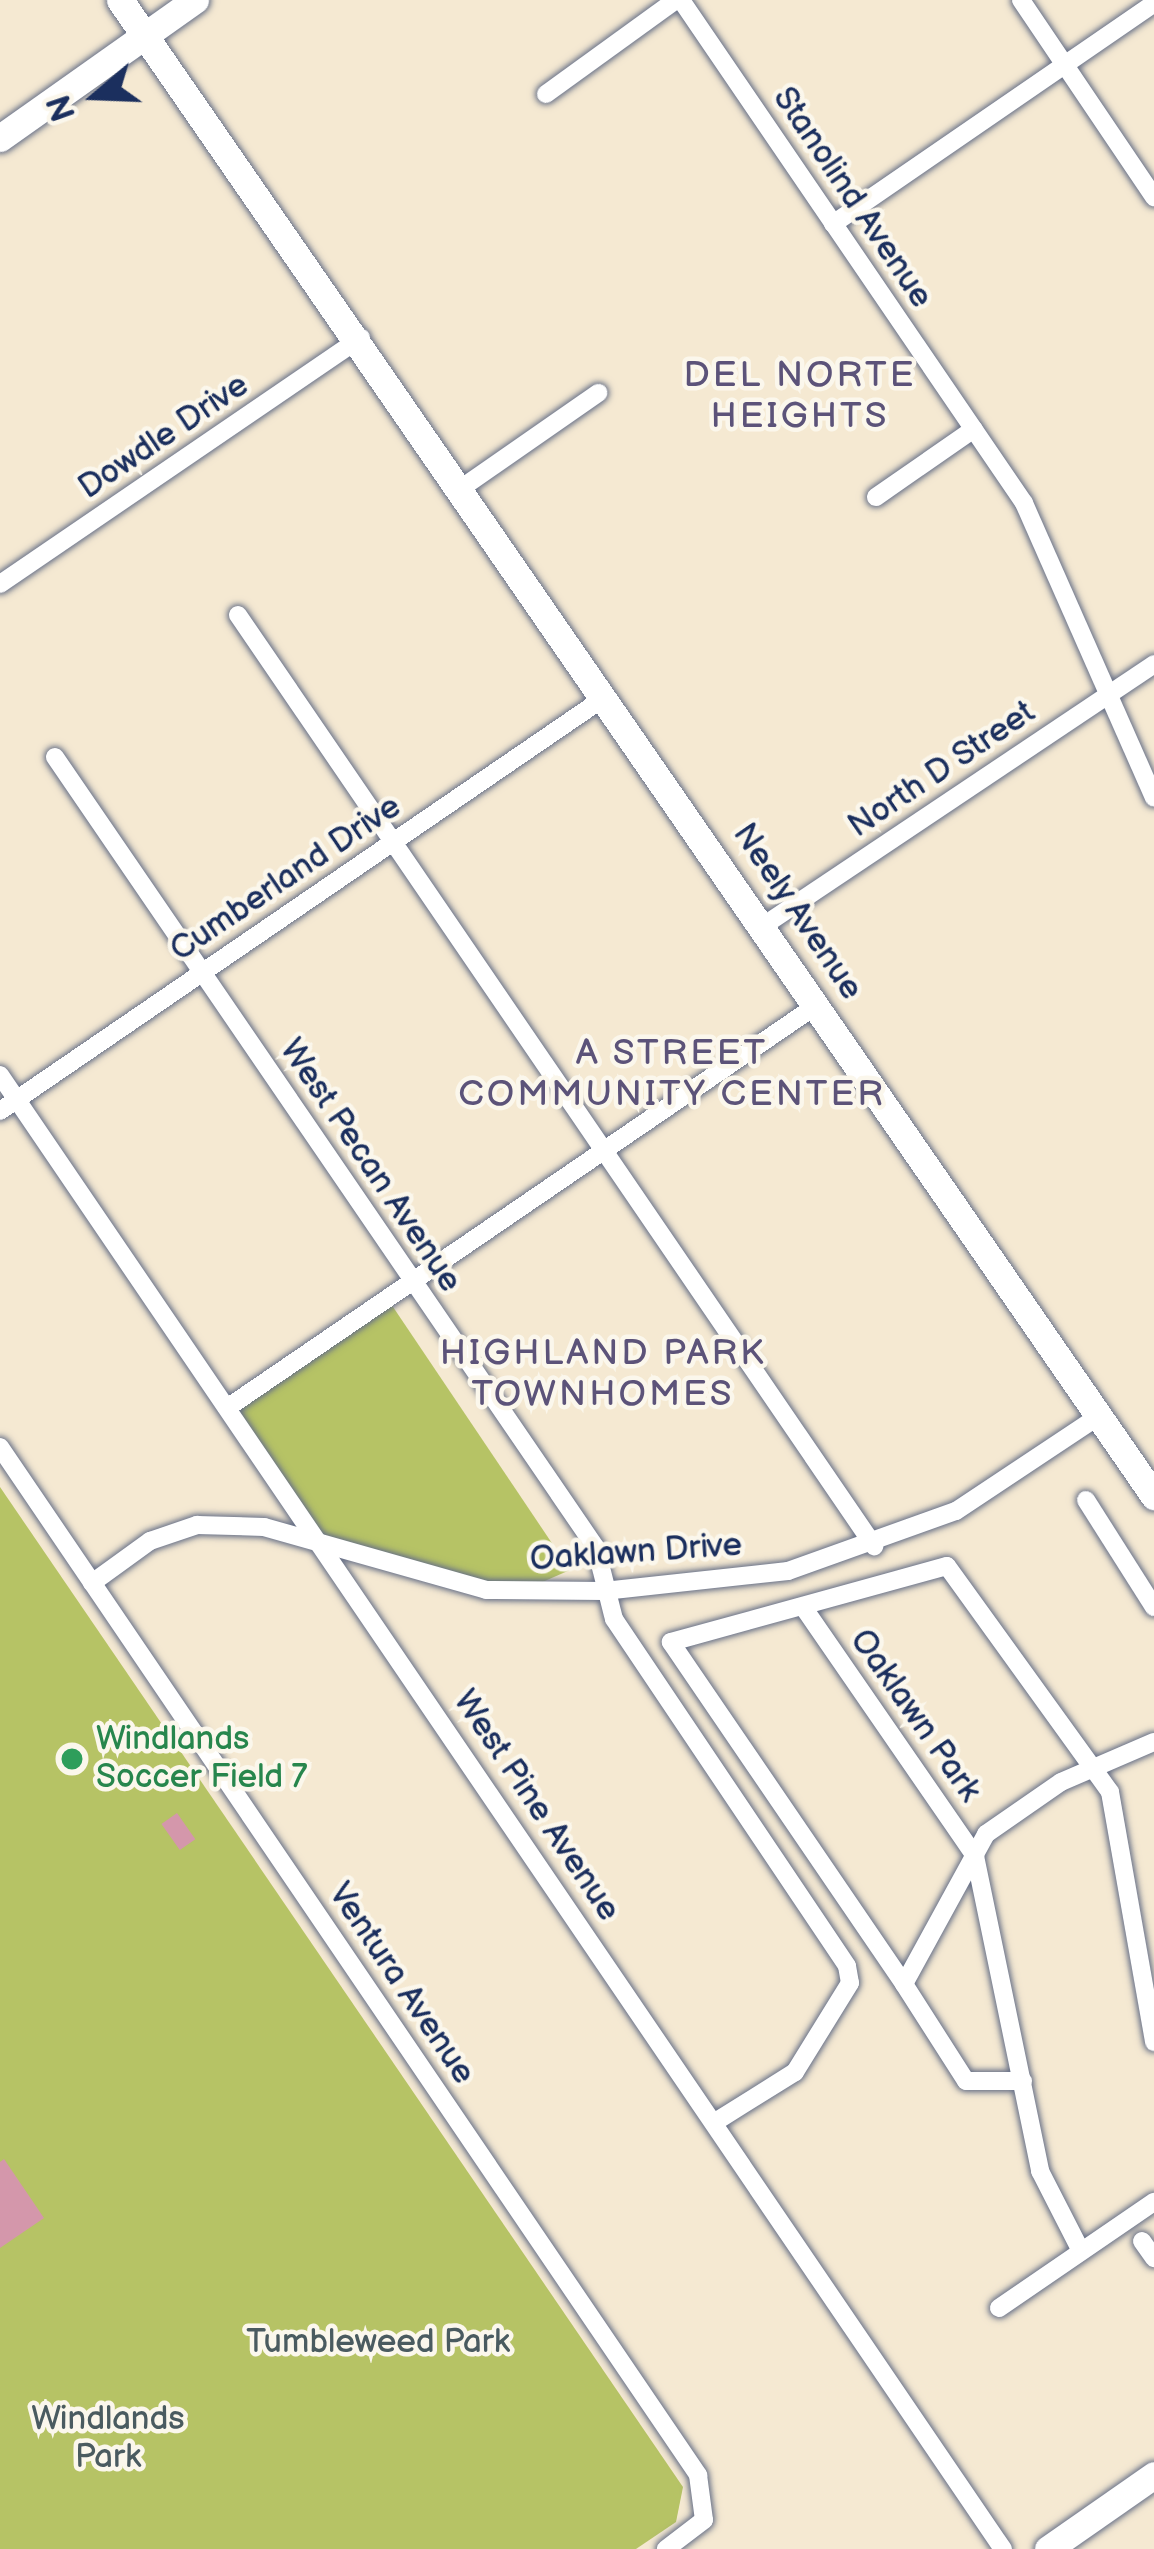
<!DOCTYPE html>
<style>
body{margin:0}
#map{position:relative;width:1154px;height:2549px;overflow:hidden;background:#f5e9d2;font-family:"Balsamiq Sans",sans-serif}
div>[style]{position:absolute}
.green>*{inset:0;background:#b6c365}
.building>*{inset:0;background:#d497ab;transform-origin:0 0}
.roads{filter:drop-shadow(0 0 3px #677087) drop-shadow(0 0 3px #677087)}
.street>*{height:18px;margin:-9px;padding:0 9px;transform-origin:9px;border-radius:9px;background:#fff}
.secondary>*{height:27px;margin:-13.5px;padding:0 13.5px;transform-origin:13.5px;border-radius:13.5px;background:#fff}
.dots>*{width:33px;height:33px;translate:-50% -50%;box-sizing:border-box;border:6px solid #fbf7ec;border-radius:50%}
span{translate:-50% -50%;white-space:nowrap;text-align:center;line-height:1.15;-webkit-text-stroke:9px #fbf7ec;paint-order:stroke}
.street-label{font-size:33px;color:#1b2f5e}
.leisure-label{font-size:33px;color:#27864d}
.left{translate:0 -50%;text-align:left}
.park-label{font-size:33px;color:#4a5b60}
.neighbourhood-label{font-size:36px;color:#5c5379;letter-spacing:3px}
.north{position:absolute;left:36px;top:36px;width:120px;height:120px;-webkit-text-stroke:9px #fbf7ec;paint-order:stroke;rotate:251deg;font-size:33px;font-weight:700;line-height:48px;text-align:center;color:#1b2f5e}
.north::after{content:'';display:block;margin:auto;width:42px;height:54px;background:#1b2f5e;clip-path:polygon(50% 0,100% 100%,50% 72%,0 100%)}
</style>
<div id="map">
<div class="green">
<div style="clip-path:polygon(387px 1298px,570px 1570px,522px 1591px,322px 1546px,228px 1407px)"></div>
<div style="clip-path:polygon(0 1487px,683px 2487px,676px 2522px,636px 2549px,0 2549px)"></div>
</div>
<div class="building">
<div style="left:177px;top:1813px;width:32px;height:19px;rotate:55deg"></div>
<div style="clip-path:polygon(4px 2159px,44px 2218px,0 2248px,0 2162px)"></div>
</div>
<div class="roads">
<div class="street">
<div style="left:681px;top:0;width:609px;rotate:55.71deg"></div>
<div style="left:1024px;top:503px;width:322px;rotate:66.2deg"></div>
<div style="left:1021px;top:0;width:238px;rotate:56deg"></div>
<div style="left:546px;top:94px;width:160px;rotate:-35.9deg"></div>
<div style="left:833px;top:224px;width:390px;rotate:-34.5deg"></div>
<div style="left:463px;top:487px;width:165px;rotate:-34.8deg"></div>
<div style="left:876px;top:497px;width:119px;rotate:-34.8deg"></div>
<div style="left:0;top:584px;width:437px;rotate:-34.3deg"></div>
<div style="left:238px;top:615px;width:1128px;rotate:55.66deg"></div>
<div style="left:55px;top:757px;width:958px;rotate:55.63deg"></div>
<div style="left:596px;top:1548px;width:73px;rotate:75.8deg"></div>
<div style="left:614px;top:1619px;width:418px;rotate:56.1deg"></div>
<div style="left:847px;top:1966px;width:17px;rotate:80deg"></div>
<div style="left:850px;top:1983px;width:105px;rotate:121.7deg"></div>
<div style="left:795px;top:2072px;width:94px;rotate:148deg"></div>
<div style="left:763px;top:926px;width:471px;rotate:-33.8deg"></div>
<div style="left:0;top:1075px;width:1783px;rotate:55.77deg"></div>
<div style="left:0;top:1111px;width:733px;rotate:-34.38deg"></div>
<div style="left:227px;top:1408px;width:714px;rotate:-34.34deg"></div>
<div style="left:0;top:1447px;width:1243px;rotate:55.82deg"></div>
<div style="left:698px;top:2475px;width:45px;rotate:82.4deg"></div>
<div style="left:704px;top:2520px;width:48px;rotate:142.7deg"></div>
<div style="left:1086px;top:1500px;width:127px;rotate:57.6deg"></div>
<div style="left:92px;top:1583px;width:72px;rotate:-35.9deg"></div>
<div style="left:150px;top:1541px;width:50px;rotate:-18.8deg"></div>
<div style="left:197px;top:1525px;width:67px;rotate:1.7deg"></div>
<div style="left:264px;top:1527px;width:231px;rotate:15.8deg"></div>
<div style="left:486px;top:1590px;width:118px;rotate:0.5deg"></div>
<div style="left:604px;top:1591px;width:185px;rotate:-6.2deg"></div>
<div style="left:788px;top:1571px;width:178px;rotate:-19.7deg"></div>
<div style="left:956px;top:1511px;width:172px;rotate:-33.6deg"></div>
<div style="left:806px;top:1611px;width:298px;rotate:55.4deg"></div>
<div style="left:975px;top:1856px;width:322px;rotate:78.3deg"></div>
<div style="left:1040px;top:2171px;width:90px;rotate:62.9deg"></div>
<div style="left:904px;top:1984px;width:414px;rotate:-124.3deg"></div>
<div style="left:671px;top:1642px;width:286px;rotate:-15.4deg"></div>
<div style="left:947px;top:1566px;width:279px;rotate:54.2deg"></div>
<div style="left:1110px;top:1792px;width:254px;rotate:80deg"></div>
<div style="left:1023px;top:2081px;width:57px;rotate:180deg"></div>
<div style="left:966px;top:2081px;width:115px;rotate:-122.6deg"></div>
<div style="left:904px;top:1984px;width:171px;rotate:-61.3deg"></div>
<div style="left:986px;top:1834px;width:91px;rotate:-34.7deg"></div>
<div style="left:1061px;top:1782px;width:101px;rotate:-23.3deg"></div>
<div style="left:1142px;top:2241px;width:21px;rotate:55deg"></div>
<div style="left:999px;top:2308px;width:188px;rotate:-34.4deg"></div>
</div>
<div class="secondary">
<div style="left:120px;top:0;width:1819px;rotate:55.35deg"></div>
<div style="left:0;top:138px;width:239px;rotate:-35.3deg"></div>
<div style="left:1048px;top:2549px;width:129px;rotate:-34.9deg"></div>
</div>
</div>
<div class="dots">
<div style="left:72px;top:1759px;background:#2e9e5b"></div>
</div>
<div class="street-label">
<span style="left:852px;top:198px;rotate:56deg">Stanolind Avenue</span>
<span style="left:164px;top:437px;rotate:-34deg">Dowdle Drive</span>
<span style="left:942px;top:770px;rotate:-34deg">North D Street</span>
<span style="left:286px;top:879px;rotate:-34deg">Cumberland Drive</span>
<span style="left:797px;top:912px;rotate:56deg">Neely Avenue</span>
<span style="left:370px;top:1166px;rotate:56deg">West Pecan Avenue</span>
<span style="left:636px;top:1553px;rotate:-4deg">Oaklawn Drive</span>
<span style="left:915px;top:1716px;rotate:55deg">Oaklawn Park</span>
<span style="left:536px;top:1806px;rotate:56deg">West Pine Avenue</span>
<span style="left:401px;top:1984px;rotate:56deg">Ventura Avenue</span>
</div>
<div class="leisure-label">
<span class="left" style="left:96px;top:1759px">Windlands<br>Soccer Field 7</span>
</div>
<div class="park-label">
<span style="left:378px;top:2343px">Tumbleweed Park</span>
<span style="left:108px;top:2439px">Windlands<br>Park</span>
</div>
<div class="neighbourhood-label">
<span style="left:800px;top:396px">DEL NORTE<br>HEIGHTS</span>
<span style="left:672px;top:1074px">A STREET<br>COMMUNITY CENTER</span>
<span style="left:603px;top:1374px">HIGHLAND PARK<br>TOWNHOMES</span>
</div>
<div class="north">N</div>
</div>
